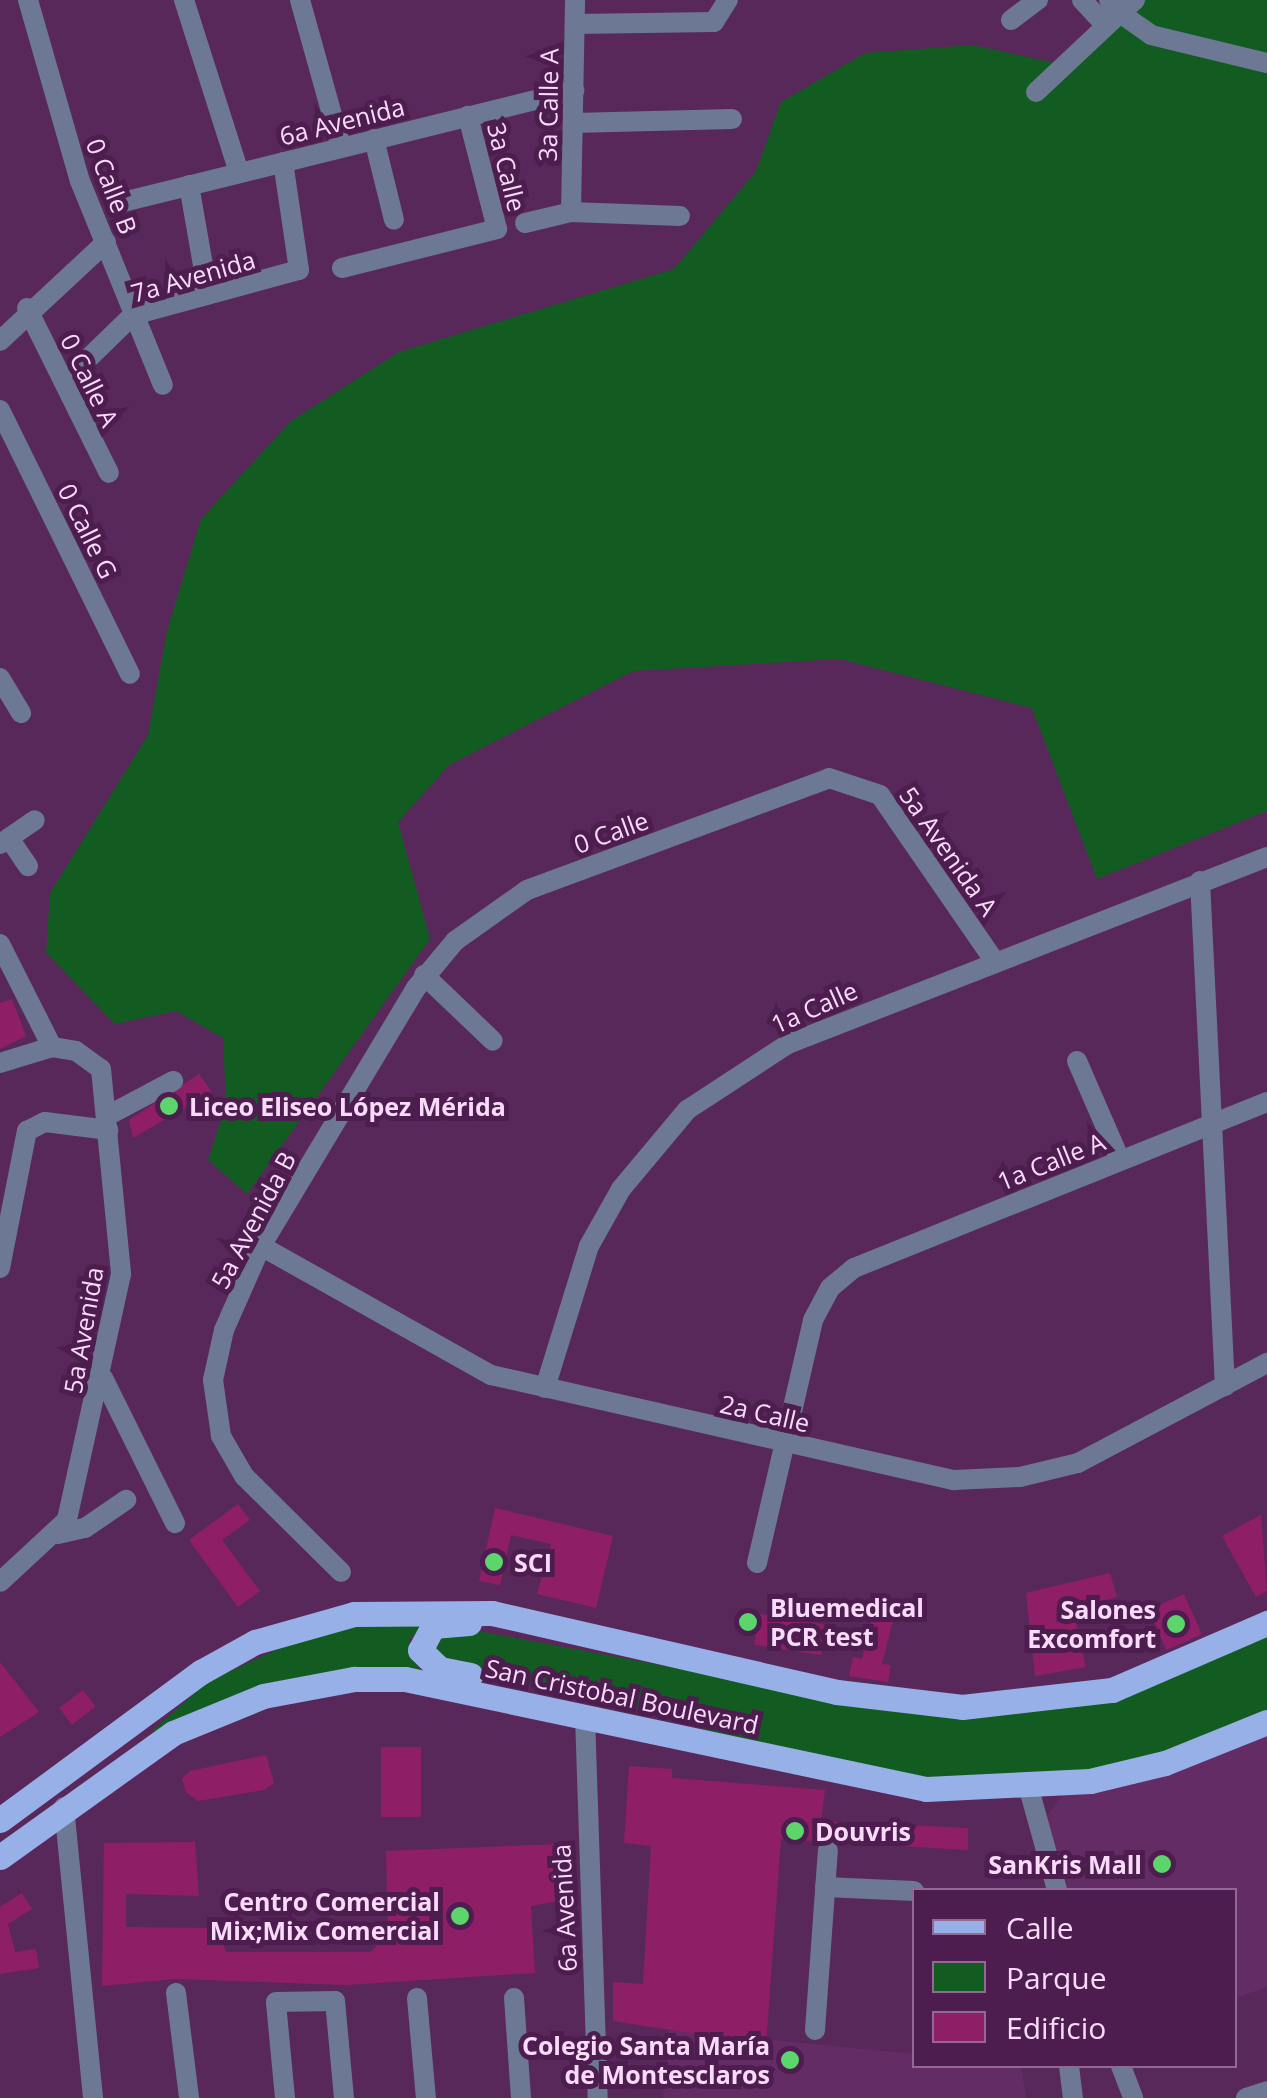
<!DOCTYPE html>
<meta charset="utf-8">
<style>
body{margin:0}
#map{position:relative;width:1267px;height:2098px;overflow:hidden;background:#59285a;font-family:"Open Sans",sans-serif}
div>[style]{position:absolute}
.built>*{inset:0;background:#632c65}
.green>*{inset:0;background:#135c21}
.building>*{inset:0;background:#8e1f67;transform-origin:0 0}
.minor>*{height:20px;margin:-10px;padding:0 10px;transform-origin:10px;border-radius:10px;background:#6c7894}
.major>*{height:25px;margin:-12.5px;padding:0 12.5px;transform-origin:12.5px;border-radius:12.5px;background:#97b0e8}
.dots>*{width:28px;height:28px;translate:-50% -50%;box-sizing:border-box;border:5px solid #4e1d4f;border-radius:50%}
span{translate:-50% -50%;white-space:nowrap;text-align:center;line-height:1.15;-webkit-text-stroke:10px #4e1d4f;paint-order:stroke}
.street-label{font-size:25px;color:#f9dbf9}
.poi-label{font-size:25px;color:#f9dbf9;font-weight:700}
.left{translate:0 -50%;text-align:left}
.right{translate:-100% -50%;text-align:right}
.legend{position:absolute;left:912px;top:1888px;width:325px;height:180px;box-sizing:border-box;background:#4e1d4f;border:2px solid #926993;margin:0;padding:12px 18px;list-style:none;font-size:30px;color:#f9dbf9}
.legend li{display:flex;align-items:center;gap:20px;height:50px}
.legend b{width:50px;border:2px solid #926993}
</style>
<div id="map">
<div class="built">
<div style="clip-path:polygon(1267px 1727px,1267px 1987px,1235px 1998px,1234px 1890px,1067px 1890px,1043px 1822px,1064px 1793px)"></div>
<div style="clip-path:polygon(669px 2030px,914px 2054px,914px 2066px,1021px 2066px,1026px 2098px,663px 2098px)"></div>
</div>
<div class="green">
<div style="clip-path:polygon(1126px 0,1267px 0,1267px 811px,1097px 879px,1032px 708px,840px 659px,633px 671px,449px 765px,398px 822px,430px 939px,247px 1194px,208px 1160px,226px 1105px,223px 1038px,176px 1011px,115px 1024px,46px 953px,50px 893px,148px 735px,167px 631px,201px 519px,291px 421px,399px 352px,674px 269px,756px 171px,781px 102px,865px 53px,972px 45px,1060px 64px)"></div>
<div style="clip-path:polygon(434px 1615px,409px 1640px,410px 1656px,426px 1676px,151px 1732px,207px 1682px,319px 1630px)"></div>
<div style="clip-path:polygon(468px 1629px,851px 1701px,1099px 1700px,1166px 1681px,1267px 1634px,1267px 1713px,1158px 1758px,1027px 1783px,933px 1782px,758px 1750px,687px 1722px,434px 1659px,430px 1640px)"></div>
</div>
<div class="building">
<div style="clip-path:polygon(12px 999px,26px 1036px,0 1049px,0 1003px)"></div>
<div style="clip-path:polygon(199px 1074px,212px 1092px,133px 1138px,129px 1120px)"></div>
<div style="clip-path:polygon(238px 1504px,250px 1520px,222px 1540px,260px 1591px,238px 1607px,189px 1540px)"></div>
<div style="clip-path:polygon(495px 1508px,613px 1536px,596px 1608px,537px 1594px,551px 1544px,511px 1535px,500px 1585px,479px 1581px)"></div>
<div style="clip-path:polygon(1261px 1515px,1267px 1591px,1256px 1597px,1222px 1536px)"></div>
<div style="clip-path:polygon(1110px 1573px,1117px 1597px,1073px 1609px,1086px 1667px,1035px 1676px,1026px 1593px)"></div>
<div style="left:1184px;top:1594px;width:44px;height:39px;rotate:66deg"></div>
<div style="left:759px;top:1614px;width:68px;height:31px;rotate:9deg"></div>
<div style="clip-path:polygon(873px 1615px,893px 1620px,882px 1664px,891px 1665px,888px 1682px,849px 1676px,853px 1657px,862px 1659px)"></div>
<div style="clip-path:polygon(0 1662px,39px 1712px,0 1737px)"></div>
<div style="left:83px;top:1690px;width:21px;height:30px;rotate:53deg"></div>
<div style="left:381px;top:1747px;width:40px;height:70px"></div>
<div style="clip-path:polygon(266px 1755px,274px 1783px,264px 1790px,198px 1801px,186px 1792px,182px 1778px,190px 1771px)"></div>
<div style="clip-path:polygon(629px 1766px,672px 1769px,672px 1778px,825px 1790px,821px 1821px,968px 1828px,968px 1850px,781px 1839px,766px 2045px,613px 2021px,613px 1982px,643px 1984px,651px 1846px,624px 1843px)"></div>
<div style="clip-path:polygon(195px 1842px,199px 1896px,126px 1894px,126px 1927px,217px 1928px,226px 1952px,371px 1952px,388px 1933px,386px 1851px,560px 1844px,564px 1900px,531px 1906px,535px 1973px,346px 1985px,175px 1979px,102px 1986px,104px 1843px)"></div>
<div style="clip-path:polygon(22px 1893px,32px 1909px,8px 1924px,15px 1952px,36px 1949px,39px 1968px,0 1974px,0 1907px)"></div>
</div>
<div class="minor">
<div style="left:28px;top:0;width:188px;rotate:74deg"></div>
<div style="left:80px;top:181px;width:220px;rotate:67.9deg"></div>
<div style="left:184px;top:0;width:181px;rotate:72.3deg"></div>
<div style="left:300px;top:0;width:153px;rotate:74.4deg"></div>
<div style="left:1082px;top:0;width:35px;rotate:47deg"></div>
<div style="left:1109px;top:0;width:17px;rotate:50deg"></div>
<div style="left:1120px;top:13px;width:20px;rotate:-41deg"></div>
<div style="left:1011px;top:20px;width:34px;rotate:-37deg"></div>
<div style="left:575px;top:24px;width:139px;rotate:-0.8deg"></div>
<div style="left:714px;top:22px;width:26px;rotate:-58deg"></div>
<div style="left:1036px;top:92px;width:115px;rotate:-43.2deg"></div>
<div style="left:1120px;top:13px;width:38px;rotate:35deg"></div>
<div style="left:1151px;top:35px;width:119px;rotate:13.6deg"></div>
<div style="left:573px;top:123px;width:159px;rotate:-1.4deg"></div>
<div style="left:374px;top:139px;width:83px;rotate:76.1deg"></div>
<div style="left:189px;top:185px;width:111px;rotate:80.1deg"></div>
<div style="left:123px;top:202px;width:465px;rotate:-13.9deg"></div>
<div style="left:571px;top:212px;width:212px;rotate:-88.9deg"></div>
<div style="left:525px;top:223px;width:47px;rotate:-13.4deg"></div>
<div style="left:571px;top:212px;width:109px;rotate:2.1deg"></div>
<div style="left:342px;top:268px;width:160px;rotate:-14.1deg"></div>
<div style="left:497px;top:229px;width:117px;rotate:-104.4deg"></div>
<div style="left:27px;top:308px;width:184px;rotate:63.6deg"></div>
<div style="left:0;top:341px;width:145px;rotate:-43deg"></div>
<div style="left:64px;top:382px;width:96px;rotate:-44.2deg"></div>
<div style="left:133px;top:315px;width:172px;rotate:-15.2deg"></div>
<div style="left:299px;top:270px;width:109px;rotate:-98.4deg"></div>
<div style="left:0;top:410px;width:294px;rotate:63.8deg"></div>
<div style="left:0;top:678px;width:41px;rotate:59deg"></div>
<div style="left:9px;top:838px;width:34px;rotate:56deg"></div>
<div style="left:0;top:844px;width:42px;rotate:-34.4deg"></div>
<div style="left:1200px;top:881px;width:506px;rotate:87.17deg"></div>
<div style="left:0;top:944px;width:115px;rotate:63.2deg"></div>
<div style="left:424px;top:975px;width:95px;rotate:43.7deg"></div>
<div style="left:1077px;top:1061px;width:108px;rotate:66.5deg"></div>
<div style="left:0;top:1063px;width:54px;rotate:-17.1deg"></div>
<div style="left:52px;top:1047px;width:24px;rotate:9deg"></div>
<div style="left:76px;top:1051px;width:31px;rotate:36deg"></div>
<div style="left:101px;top:1069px;width:206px;rotate:84.4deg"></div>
<div style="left:121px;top:1274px;width:252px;rotate:102.4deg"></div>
<div style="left:67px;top:1520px;width:91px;rotate:137.2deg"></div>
<div style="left:107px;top:1116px;width:75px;rotate:-27.9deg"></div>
<div style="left:261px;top:1246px;width:264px;rotate:29.3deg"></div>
<div style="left:491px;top:1375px;width:475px;rotate:12.8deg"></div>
<div style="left:954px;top:1480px;width:66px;rotate:-2.6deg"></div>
<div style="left:1020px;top:1477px;width:60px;rotate:-13.6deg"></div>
<div style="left:1078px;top:1463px;width:214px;rotate:-27.9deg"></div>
<div style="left:0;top:1268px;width:140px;rotate:-78.9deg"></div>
<div style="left:27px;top:1131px;width:20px;rotate:-27deg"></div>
<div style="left:45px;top:1122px;width:64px;rotate:7.2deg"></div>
<div style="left:103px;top:1378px;width:162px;rotate:63.6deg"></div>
<div style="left:545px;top:1388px;width:149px;rotate:-72.8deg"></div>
<div style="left:589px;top:1246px;width:65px;rotate:-60.7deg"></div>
<div style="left:621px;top:1189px;width:103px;rotate:-50.1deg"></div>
<div style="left:687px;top:1110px;width:121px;rotate:-33.2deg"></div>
<div style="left:788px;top:1044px;width:514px;rotate:-21.33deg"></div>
<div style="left:58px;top:1534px;width:28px;rotate:-13deg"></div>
<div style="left:85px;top:1528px;width:50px;rotate:-34.3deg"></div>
<div style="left:757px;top:1563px;width:249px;rotate:-77deg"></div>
<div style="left:813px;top:1320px;width:36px;rotate:-62deg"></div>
<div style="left:830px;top:1288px;width:31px;rotate:-40deg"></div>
<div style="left:854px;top:1268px;width:445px;rotate:-21.9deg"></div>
<div style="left:341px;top:1572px;width:136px;rotate:-135.3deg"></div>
<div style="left:244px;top:1476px;width:46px;rotate:-119.9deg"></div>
<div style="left:221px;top:1436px;width:57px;rotate:-98.1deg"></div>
<div style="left:213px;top:1380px;width:51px;rotate:-77.6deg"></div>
<div style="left:224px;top:1330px;width:92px;rotate:-66.2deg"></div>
<div style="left:261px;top:1246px;width:301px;rotate:-59deg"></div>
<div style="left:416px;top:988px;width:61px;rotate:-50.3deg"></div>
<div style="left:455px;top:941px;width:88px;rotate:-35.3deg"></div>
<div style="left:527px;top:890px;width:322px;rotate:-20.3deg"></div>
<div style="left:829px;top:778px;width:54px;rotate:18.4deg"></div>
<div style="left:880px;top:795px;width:199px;rotate:55.4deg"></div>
<div style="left:585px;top:1716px;width:382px;rotate:88.1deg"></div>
<div style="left:1029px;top:1789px;width:105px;rotate:74.5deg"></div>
<div style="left:64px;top:1807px;width:292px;rotate:84.3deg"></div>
<div style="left:825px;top:1887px;width:89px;rotate:2.6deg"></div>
<div style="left:176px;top:1993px;width:106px;rotate:82.9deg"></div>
<div style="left:417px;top:1998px;width:100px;rotate:84.9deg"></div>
<div style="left:514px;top:1998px;width:100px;rotate:86deg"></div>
<div style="left:815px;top:2030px;width:180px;rotate:-85.9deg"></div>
<div style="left:1069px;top:2066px;width:32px;rotate:83deg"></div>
<div style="left:1121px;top:2066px;width:34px;rotate:69deg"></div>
<div style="left:285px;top:2098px;width:96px;rotate:-95.4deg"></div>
<div style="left:276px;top:2002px;width:59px;rotate:-1deg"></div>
<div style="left:335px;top:2001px;width:97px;rotate:84.7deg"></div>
<div style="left:1246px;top:2098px;width:22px;rotate:-18deg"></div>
</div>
<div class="major">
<div style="left:469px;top:1623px;width:36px;rotate:175deg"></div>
<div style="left:433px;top:1626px;width:27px;rotate:118deg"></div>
<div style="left:420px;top:1650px;width:28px;rotate:44deg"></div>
<div style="left:440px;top:1669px;width:31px;rotate:11deg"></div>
<div style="left:0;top:1820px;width:250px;rotate:-36.4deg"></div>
<div style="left:201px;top:1672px;width:62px;rotate:-29.1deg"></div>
<div style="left:255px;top:1642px;width:103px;rotate:-15.8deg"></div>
<div style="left:354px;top:1614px;width:138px;rotate:-0.4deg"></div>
<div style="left:492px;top:1613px;width:354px;rotate:12.9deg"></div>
<div style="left:837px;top:1692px;width:126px;rotate:6.8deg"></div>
<div style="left:962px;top:1707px;width:151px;rotate:-6.5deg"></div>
<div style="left:1112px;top:1690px;width:169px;rotate:-23.4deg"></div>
<div style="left:0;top:1857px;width:213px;rotate:-35.6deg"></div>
<div style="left:173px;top:1733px;width:97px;rotate:-22.3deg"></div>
<div style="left:263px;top:1696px;width:93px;rotate:-10.6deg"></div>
<div style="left:354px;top:1679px;width:51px"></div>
<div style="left:405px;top:1679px;width:532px;rotate:11.92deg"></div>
<div style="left:926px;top:1789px;width:164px;rotate:-2.8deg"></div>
<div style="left:1090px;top:1781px;width:77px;rotate:-13.5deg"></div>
<div style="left:1165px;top:1763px;width:110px;rotate:-21.9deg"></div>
</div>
<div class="dots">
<div style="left:169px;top:1106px;background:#5cd56d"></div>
<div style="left:494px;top:1562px;background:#5cd56d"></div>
<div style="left:748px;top:1622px;background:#5cd56d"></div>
<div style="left:1176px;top:1624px;background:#5cd56d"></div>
<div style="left:795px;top:1831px;background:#5cd56d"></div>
<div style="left:1162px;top:1864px;background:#5cd56d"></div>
<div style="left:460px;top:1916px;background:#5cd56d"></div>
<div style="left:790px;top:2060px;background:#5cd56d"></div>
</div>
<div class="street-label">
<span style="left:548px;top:105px;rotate:-89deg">3a Calle A</span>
<span style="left:342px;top:121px;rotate:-14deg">6a Avenida</span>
<span style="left:507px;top:167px;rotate:76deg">3a Calle</span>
<span style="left:112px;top:186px;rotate:69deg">0 Calle B</span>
<span style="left:193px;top:276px;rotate:-16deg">7a Avenida</span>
<span style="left:90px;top:380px;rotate:64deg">0 Calle A</span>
<span style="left:88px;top:531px;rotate:64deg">0 Calle G</span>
<span style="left:611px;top:832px;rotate:-20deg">0 Calle</span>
<span style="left:949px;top:851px;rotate:55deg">5a Avenida A</span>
<span style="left:814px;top:1007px;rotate:-24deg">1a Calle</span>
<span style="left:1051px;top:1161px;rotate:-22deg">1a Calle A</span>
<span style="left:253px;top:1220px;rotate:-62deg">5a Avenida B</span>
<span style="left:83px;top:1330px;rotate:-80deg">5a Avenida</span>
<span style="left:765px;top:1413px;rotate:13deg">2a Calle</span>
<span style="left:622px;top:1696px;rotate:12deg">San Cristobal Boulevard</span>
<span style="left:564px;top:1908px;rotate:-93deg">6a Avenida</span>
</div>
<div class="poi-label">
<span class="left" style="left:189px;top:1106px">Liceo Eliseo López Mérida</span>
<span class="left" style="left:514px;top:1562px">SCI</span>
<span class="left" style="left:770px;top:1622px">Bluemedical<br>PCR test</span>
<span class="right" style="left:1156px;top:1624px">Salones<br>Excomfort</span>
<span class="left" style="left:815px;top:1831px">Douvris</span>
<span class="right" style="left:1142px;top:1864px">SanKris Mall</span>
<span class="right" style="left:440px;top:1916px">Centro Comercial<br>Mix;Mix Comercial</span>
<span class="right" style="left:770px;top:2060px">Colegio Santa María<br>de Montesclaros</span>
</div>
<ul class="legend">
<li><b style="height:12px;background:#97b0e8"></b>Calle</li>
<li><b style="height:28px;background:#135c21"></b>Parque</li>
<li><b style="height:28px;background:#8e1f67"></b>Edificio</li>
</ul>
</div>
